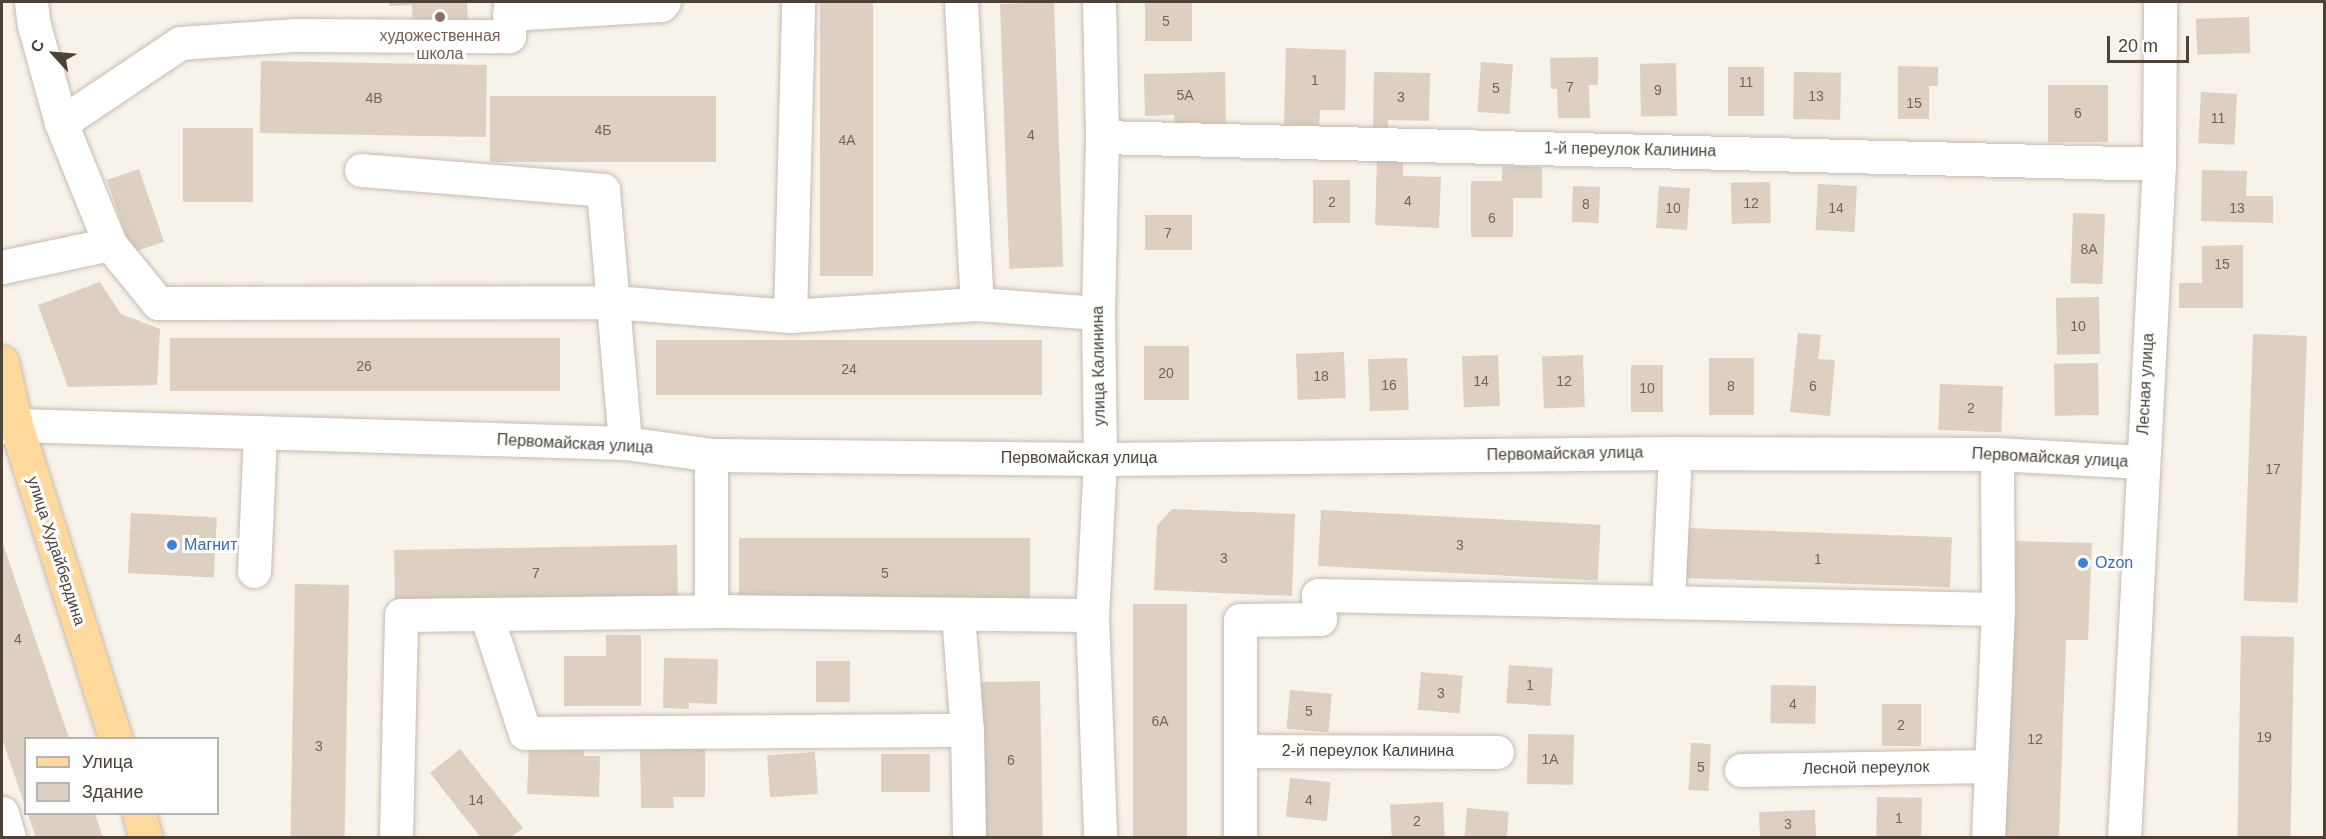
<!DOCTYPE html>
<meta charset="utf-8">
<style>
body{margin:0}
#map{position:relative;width:2326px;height:839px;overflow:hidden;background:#f7f2ea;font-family:Helvetica,sans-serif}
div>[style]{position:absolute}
.building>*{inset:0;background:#ddcfc1;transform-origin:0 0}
.roads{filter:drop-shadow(0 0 2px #c7bbae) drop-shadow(0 0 2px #c7bbae)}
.minor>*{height:33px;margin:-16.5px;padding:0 16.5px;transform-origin:16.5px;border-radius:16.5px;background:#fff}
.major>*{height:33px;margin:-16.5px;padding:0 16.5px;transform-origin:16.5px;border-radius:16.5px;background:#ffd89b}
.dots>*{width:16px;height:16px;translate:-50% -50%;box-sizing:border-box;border:3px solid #fff;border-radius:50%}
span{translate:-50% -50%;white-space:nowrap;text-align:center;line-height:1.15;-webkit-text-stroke:6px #fff;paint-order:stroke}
.number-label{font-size:14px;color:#70655a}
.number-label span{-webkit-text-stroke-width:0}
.education-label{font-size:16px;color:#785e54}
.street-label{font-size:16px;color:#4c4237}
.shop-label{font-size:16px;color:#366cbe}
.left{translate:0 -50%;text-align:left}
.frame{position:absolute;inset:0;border:3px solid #4c4237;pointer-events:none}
.legend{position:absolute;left:24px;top:737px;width:195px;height:78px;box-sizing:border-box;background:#fff;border:2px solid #b7b3af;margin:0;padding:8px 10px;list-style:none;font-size:18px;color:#4c4237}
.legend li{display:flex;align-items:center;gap:12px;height:30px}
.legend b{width:30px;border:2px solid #b7b3af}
.north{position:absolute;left:24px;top:24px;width:60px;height:60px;-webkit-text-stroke:4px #fff;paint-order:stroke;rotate:296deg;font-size:16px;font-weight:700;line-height:24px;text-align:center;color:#4c4237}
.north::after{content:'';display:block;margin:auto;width:21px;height:27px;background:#4c4237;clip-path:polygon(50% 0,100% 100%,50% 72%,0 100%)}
.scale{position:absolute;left:2107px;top:36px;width:82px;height:27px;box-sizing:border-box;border:3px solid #4c4237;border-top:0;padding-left:8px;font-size:18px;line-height:21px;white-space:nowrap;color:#4c4237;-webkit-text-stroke:4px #fff;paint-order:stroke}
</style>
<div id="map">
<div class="building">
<div style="clip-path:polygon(389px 2px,467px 2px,468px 27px,413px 29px,412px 5px,390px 6px)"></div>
<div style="left:1054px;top:2px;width:265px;height:54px;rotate:88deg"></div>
<div style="left:1145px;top:2px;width:47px;height:39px"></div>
<div style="left:820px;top:3px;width:53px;height:273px"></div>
<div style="left:2249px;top:17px;width:36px;height:53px;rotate:88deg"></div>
<div style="clip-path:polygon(1286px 48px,1346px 50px,1345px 110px,1320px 110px,1319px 126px,1284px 125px)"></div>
<div style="clip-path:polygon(1598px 57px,1598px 85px,1589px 85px,1590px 118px,1558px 118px,1557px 89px,1551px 89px,1550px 58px)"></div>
<div style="left:261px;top:61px;width:226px;height:72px;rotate:1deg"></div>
<div style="left:1481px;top:62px;width:32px;height:50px;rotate:4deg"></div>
<div style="left:1676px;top:63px;width:53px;height:36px;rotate:89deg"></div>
<div style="clip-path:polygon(1898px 66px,1938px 67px,1938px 86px,1929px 86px,1929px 119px,1898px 119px)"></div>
<div style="left:1728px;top:67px;width:36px;height:49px"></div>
<div style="clip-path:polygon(1225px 72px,1226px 128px,1175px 130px,1174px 115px,1145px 116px,1144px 74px)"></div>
<div style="clip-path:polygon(1374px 72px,1430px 73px,1429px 121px,1388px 120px,1388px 130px,1373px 130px)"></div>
<div style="left:1794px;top:72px;width:47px;height:47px;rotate:1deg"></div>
<div style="left:2048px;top:85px;width:60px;height:57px"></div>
<div style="left:2201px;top:92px;width:36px;height:51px;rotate:3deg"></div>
<div style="left:716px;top:96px;width:66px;height:226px;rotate:90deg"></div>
<div style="left:183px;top:128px;width:70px;height:74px"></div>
<div style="clip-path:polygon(1377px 160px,1403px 161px,1403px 176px,1441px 177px,1439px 228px,1375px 225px)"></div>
<div style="clip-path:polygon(1502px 166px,1542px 167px,1542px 198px,1513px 198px,1513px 237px,1471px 237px,1471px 181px,1502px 181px)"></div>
<div style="left:139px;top:169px;width:77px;height:34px;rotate:71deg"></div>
<div style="clip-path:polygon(2202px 170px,2247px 171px,2246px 196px,2273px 196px,2273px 223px,2201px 221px)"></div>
<div style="left:1313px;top:180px;width:37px;height:43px"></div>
<div style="left:1770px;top:182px;width:41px;height:39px;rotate:89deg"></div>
<div style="left:1818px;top:184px;width:39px;height:46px;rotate:3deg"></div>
<div style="left:1573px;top:186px;width:27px;height:36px;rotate:2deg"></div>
<div style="left:1659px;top:186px;width:31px;height:42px;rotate:4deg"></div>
<div style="left:2073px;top:213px;width:32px;height:70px;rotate:2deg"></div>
<div style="left:1145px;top:215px;width:47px;height:35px"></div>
<div style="clip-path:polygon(2243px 245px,2243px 308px,2179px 308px,2179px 283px,2202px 283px,2202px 246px)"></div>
<div style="clip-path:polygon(100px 282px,121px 314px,160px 329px,157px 385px,68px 387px,38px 305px)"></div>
<div style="left:2099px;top:297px;width:57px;height:43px;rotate:89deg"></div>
<div style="clip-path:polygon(1798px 333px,1821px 335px,1818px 359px,1835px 360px,1830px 416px,1790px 412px)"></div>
<div style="left:2253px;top:334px;width:54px;height:267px;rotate:2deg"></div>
<div style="left:170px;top:338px;width:390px;height:53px"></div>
<div style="left:1042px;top:340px;width:55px;height:386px;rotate:90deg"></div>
<div style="left:1144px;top:346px;width:45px;height:54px"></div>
<div style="left:1344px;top:352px;width:46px;height:48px;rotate:88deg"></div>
<div style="left:1498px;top:355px;width:51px;height:36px;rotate:88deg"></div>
<div style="left:1583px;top:355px;width:52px;height:41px;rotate:88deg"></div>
<div style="left:1407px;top:358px;width:52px;height:39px;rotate:88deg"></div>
<div style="left:1709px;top:358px;width:45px;height:57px"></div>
<div style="left:2098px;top:363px;width:52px;height:44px;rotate:89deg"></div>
<div style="left:1631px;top:365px;width:32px;height:47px"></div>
<div style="left:1940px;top:384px;width:63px;height:46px;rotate:2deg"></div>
<div style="clip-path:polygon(1172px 509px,1295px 514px,1292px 596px,1154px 590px,1157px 526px)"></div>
<div style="left:1321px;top:510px;width:280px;height:56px;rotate:3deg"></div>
<div style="left:131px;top:513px;width:86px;height:60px;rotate:3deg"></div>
<div style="left:1686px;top:528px;width:266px;height:50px;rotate:2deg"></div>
<div style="left:1030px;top:538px;width:66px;height:291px;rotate:90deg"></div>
<div style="clip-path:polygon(2px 541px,69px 738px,26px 738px,25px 806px,2px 738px)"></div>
<div style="clip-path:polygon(2016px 541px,2092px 543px,2088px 640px,2066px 640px,2059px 838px,2005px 838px)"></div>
<div style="left:677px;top:545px;width:54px;height:283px;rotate:89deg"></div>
<div style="left:295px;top:584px;width:54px;height:254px;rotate:1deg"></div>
<div style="left:1187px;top:604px;width:234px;height:54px;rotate:90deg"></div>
<div style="clip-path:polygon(606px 635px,641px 635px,641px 706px,564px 706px,564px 656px,606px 656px)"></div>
<div style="left:2241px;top:636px;width:53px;height:202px;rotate:1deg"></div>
<div style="clip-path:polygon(664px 658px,718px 659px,717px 704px,689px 703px,689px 709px,663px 708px)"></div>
<div style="left:816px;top:661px;width:34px;height:41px"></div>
<div style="left:1509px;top:665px;width:44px;height:38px;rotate:4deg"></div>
<div style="left:1421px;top:672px;width:42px;height:38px;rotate:5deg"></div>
<div style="left:1040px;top:681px;width:157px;height:59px;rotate:89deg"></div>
<div style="left:1771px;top:685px;width:45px;height:38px;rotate:1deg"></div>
<div style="left:1290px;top:690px;width:42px;height:39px;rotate:5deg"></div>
<div style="left:1882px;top:704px;width:39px;height:42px"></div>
<div style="left:1528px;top:734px;width:46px;height:50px;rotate:1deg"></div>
<div style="left:1691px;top:743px;width:20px;height:47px;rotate:3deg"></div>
<div style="clip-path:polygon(705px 744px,705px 797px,673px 797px,674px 808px,641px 808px,640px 745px)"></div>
<div style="clip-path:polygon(529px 745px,584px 747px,584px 756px,600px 756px,599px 797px,527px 794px)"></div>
<div style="clip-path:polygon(460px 749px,523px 828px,510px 838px,481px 838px,430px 773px)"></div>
<div style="left:815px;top:752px;width:42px;height:48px;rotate:86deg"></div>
<div style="left:881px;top:754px;width:49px;height:38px"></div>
<div style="left:1290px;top:778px;width:41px;height:39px;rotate:6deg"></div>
<div style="left:1877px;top:797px;width:45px;height:41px;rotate:1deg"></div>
<div style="left:1443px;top:802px;width:36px;height:53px;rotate:87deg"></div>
<div style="left:1467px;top:808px;width:42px;height:30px;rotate:5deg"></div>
<div style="left:1815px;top:810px;width:28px;height:56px;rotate:88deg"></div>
<div style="clip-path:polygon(28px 814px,95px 814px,103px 838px,36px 838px)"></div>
</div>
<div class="roads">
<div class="minor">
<div style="left:31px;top:2px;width:23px;rotate:83deg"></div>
<div style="left:34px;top:25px;width:102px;rotate:74.6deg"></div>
<div style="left:961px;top:2px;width:302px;rotate:87deg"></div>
<div style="left:1099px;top:2px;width:135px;rotate:88.7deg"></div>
<div style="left:1102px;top:137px;width:176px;rotate:91.3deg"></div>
<div style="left:1098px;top:313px;width:146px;rotate:89.2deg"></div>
<div style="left:1100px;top:459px;width:156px;rotate:92.9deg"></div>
<div style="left:1092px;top:615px;width:223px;rotate:87.9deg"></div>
<div style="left:509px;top:14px;width:152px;rotate:-3.4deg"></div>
<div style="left:661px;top:5px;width:4px;rotate:-45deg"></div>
<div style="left:1102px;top:137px;width:1057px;rotate:1.46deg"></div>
<div style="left:361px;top:170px;width:243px;rotate:4.7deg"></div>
<div style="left:603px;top:190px;width:254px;rotate:85deg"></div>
<div style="left:110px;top:244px;width:131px;rotate:-112deg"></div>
<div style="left:61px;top:123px;width:143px;rotate:-33.9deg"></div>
<div style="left:180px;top:43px;width:113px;rotate:-4deg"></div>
<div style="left:293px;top:35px;width:216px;rotate:0.3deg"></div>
<div style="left:509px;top:36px;width:34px;rotate:-88deg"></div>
<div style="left:2px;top:267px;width:110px;rotate:-12deg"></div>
<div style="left:110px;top:244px;width:76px;rotate:50.9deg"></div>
<div style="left:158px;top:303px;width:455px;rotate:-0.1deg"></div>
<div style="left:613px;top:302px;width:178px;rotate:4.5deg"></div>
<div style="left:790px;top:316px;width:187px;rotate:-3.7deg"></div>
<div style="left:977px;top:304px;width:121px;rotate:4.3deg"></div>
<div style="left:790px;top:316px;width:314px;rotate:-88.5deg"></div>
<div style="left:2px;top:427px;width:14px;rotate:-8deg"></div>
<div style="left:16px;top:425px;width:609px;rotate:1.69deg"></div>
<div style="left:625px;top:443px;width:87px;rotate:7.9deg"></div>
<div style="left:711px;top:455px;width:389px;rotate:0.6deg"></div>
<div style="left:1100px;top:459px;width:575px;rotate:-0.6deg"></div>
<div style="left:1675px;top:453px;width:322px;rotate:0.2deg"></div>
<div style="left:1997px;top:454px;width:145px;rotate:3.2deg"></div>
<div style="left:254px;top:571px;width:139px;rotate:-87.5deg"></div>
<div style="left:1668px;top:602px;width:149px;rotate:-87.3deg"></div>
<div style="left:711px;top:611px;width:156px;rotate:-90deg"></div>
<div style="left:486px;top:614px;width:125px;rotate:71.9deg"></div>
<div style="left:525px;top:733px;width:442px;rotate:-0.4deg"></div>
<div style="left:958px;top:614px;width:116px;rotate:85.6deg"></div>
<div style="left:967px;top:730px;width:108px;rotate:88.9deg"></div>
<div style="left:1240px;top:751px;width:257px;rotate:0.2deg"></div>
<div style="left:1741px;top:770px;width:249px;rotate:-0.9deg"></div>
<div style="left:2px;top:813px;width:26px;rotate:74deg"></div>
<div style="left:396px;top:838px;width:223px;rotate:-88.7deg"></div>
<div style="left:401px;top:615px;width:310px;rotate:-0.7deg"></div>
<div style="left:711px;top:611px;width:381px;rotate:0.6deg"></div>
<div style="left:1240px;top:838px;width:218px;rotate:-90deg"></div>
<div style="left:1240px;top:620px;width:80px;rotate:-0.7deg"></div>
<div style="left:1320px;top:619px;width:24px;rotate:-95deg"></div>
<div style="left:1318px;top:595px;width:680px;rotate:1.18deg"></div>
<div style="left:1988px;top:838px;width:229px;rotate:-87.5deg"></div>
<div style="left:1998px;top:609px;width:155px;rotate:-90.4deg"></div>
<div style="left:2124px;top:838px;width:675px;rotate:-87.03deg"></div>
<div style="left:2159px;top:164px;width:162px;rotate:-89.6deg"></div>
</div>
<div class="major">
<div style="left:2px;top:362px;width:65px;rotate:77.5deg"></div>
<div style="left:16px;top:425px;width:328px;rotate:72.4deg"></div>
<div style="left:139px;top:814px;width:25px;rotate:74deg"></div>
</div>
</div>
<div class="dots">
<div style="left:440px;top:17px;background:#8d6e63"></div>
<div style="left:172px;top:545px;background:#3f7fe0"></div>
<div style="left:2083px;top:563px;background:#3f7fe0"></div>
</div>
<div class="number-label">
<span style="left:1166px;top:21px">5</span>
<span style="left:1315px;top:80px">1</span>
<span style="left:1746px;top:82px">11</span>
<span style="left:1570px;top:87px">7</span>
<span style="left:1496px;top:88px">5</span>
<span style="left:1658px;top:90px">9</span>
<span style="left:1185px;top:95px">5А</span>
<span style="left:1816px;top:96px">13</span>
<span style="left:1401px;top:97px">3</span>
<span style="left:374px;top:98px">4В</span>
<span style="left:1914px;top:103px">15</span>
<span style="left:2078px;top:113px">6</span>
<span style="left:2218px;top:118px">11</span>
<span style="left:603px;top:130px">4Б</span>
<span style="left:1031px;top:135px">4</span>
<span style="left:847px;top:140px">4А</span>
<span style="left:1408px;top:201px">4</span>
<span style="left:1332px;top:202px">2</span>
<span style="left:1751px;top:203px">12</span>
<span style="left:1586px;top:204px">8</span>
<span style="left:1673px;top:208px">10</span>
<span style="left:1836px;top:208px">14</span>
<span style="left:2237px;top:208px">13</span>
<span style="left:1492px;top:218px">6</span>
<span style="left:1168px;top:233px">7</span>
<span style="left:2089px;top:249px">8А</span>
<span style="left:2222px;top:264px">15</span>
<span style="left:2078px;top:326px">10</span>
<span style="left:364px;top:366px">26</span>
<span style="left:849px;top:369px">24</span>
<span style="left:1166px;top:373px">20</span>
<span style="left:1321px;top:376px">18</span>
<span style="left:1481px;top:381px">14</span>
<span style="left:1564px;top:381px">12</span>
<span style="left:1389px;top:385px">16</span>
<span style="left:1731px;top:386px">8</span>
<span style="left:1813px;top:386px">6</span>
<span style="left:1647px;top:388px">10</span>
<span style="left:1971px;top:408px">2</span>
<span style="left:2273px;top:469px">17</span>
<span style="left:1460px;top:545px">3</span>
<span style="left:1224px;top:558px">3</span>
<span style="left:1818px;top:559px">1</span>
<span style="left:536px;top:573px">7</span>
<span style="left:885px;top:573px">5</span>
<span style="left:18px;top:639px">4</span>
<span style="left:1530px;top:685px">1</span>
<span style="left:1441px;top:693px">3</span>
<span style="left:1793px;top:704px">4</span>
<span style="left:1309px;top:711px">5</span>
<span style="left:1160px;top:721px">6А</span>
<span style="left:1901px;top:725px">2</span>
<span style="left:2264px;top:737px">19</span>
<span style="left:2035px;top:739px">12</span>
<span style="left:319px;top:746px">3</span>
<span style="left:1550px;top:759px">1А</span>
<span style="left:1011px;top:760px">6</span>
<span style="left:1701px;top:767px">5</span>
<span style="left:476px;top:800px">14</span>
<span style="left:1309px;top:800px">4</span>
<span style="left:1899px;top:818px">1</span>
<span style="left:1417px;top:821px">2</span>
<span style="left:1788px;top:824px">3</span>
</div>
<div class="education-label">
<span style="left:440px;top:45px">художественная<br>школа</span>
</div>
<div class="street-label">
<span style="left:1630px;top:150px;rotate:1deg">1-й переулок Калинина</span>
<span style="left:1099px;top:366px;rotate:-91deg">улица Калинина</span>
<span style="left:2146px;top:384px;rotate:-87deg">Лесная улица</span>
<span style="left:575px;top:444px;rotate:3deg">Первомайская улица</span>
<span style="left:1565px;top:454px;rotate:-1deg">Первомайская улица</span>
<span style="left:1079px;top:458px">Первомайская улица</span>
<span style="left:2050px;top:458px;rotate:3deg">Первомайская улица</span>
<span style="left:56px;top:551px;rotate:72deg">улица Худайбердина</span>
<span style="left:1368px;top:751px">2-й переулок Калинина</span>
<span style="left:1866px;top:768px;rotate:-1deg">Лесной переулок</span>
</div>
<div class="shop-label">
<span class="left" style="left:184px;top:545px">Магнит</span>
<span class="left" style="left:2095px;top:563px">Ozon</span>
</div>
<div class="frame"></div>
<ul class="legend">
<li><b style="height:8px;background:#ffd89b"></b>Улица</li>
<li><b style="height:16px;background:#ddcfc1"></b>Здание</li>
</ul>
<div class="north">С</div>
<div class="scale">20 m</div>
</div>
